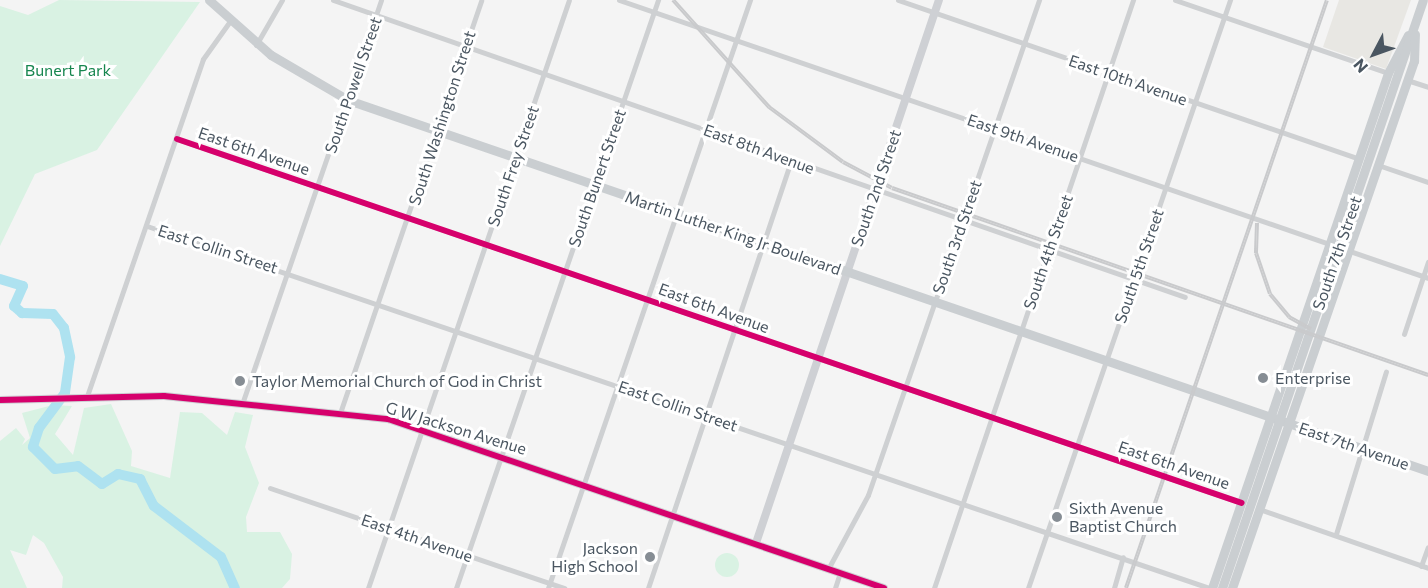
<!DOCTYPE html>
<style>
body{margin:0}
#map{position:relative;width:1428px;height:588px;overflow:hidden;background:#f4f4f4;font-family:Commissioner,sans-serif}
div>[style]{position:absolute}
.commercial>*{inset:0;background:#e8e7e3}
.green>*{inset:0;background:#d9f2e3}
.round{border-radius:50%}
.river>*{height:10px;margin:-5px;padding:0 5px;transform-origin:5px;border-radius:5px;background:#aee2f0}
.street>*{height:5px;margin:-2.5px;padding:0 2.5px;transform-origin:2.5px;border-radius:2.5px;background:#ced0d2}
.secondary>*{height:8px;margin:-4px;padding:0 4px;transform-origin:4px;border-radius:4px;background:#ced0d4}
.primary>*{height:9px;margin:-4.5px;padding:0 4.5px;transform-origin:4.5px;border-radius:4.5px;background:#caced1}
.rail>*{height:4px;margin-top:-2px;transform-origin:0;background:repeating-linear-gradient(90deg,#fff 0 4.5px,#c9cacc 0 9px);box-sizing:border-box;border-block:2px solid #c9cacc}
.cycleway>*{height:6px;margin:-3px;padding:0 3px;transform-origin:3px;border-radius:3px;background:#d6006c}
.dots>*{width:16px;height:16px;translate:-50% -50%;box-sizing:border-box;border:3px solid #fff;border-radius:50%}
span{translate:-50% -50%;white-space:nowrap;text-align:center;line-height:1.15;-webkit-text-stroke:6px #fff;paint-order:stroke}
.park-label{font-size:16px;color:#17864f}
.street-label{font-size:16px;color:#4a5661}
.poi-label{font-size:16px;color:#4a5661}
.left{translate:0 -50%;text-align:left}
.right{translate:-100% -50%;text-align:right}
.north{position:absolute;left:1344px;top:24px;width:60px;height:60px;-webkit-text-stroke:4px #fff;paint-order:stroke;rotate:229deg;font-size:16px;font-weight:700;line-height:24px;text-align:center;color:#4a5661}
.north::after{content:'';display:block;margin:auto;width:21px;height:27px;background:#4a5661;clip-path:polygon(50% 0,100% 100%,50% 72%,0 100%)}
</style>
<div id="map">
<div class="commercial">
<div style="clip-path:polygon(1339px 0,1411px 0,1386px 69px,1323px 47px)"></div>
</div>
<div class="green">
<div style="clip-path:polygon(59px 0,200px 2px,97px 150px,35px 174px,0 246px,0 6px,28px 15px)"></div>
<div style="clip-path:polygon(111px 404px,132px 451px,131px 466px,170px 478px,180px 412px,202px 413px,227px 435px,235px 412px,253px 415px,245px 447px,259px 483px,246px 517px,247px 532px,280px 532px,292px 554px,290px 579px,282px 588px,62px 588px,63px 577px,44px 543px,33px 535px,26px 555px,10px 550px,27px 588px,0 588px,0 441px,16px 428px,25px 439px,22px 445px,30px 438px,22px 413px,53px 405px,72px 406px,55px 434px,73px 455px,84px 408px)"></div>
<div class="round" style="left:715px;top:553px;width:24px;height:24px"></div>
</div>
<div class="river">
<div style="left:0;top:279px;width:24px;rotate:17deg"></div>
<div style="left:23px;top:286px;width:22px;rotate:114deg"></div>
<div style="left:14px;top:306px;width:11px;rotate:41deg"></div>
<div style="left:22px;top:313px;width:31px;rotate:2deg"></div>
<div style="left:53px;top:314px;width:18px;rotate:52deg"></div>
<div style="left:64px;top:328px;width:30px;rotate:78deg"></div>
<div style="left:70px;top:357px;width:36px;rotate:98deg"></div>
<div style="left:65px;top:393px;width:44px;rotate:126.6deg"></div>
<div style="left:39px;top:428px;width:20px;rotate:108deg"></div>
<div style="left:33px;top:447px;width:31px;rotate:45deg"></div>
<div style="left:55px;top:469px;width:23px;rotate:-7deg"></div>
<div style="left:78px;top:466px;width:30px;rotate:37deg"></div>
<div style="left:102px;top:484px;width:19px;rotate:-32deg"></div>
<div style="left:118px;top:474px;width:23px;rotate:13deg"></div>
<div style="left:140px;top:479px;width:30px;rotate:63deg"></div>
<div style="left:154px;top:506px;width:84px;rotate:37.3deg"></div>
<div style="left:221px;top:557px;width:34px;rotate:66deg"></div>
</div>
<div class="street">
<div style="left:333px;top:0;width:902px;rotate:19.22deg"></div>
<div style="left:619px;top:0;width:855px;rotate:18.96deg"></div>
<div style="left:898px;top:0;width:488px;rotate:19deg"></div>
<div style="left:1175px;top:0;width:225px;rotate:18.9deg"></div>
<div style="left:256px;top:45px;width:52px;rotate:-60deg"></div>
<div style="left:1407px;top:80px;width:22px;rotate:18deg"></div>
<div style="left:177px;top:139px;width:1125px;rotate:18.87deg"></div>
<div style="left:1378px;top:165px;width:53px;rotate:18.8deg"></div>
<div style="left:147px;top:226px;width:1122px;rotate:18.82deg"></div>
<div style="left:1404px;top:334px;width:76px;rotate:-71.6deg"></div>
<div style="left:87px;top:396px;width:356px;rotate:-71deg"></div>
<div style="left:203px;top:59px;width:47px;rotate:-54.6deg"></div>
<div style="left:242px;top:404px;width:427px;rotate:-71deg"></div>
<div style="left:340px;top:413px;width:436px;rotate:-71.1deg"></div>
<div style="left:270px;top:488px;width:311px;rotate:18.8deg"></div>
<div style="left:1259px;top:509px;width:179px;rotate:19.2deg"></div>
<div style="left:1336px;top:534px;width:170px;rotate:-72.9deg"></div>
<div style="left:1421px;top:566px;width:20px;rotate:-70deg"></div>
<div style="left:828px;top:569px;width:84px;rotate:-61.6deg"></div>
<div style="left:868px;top:495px;width:524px;rotate:-70.94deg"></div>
<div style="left:368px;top:588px;width:621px;rotate:-71.13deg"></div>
<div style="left:456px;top:588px;width:622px;rotate:-71.04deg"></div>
<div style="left:548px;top:588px;width:622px;rotate:-71.04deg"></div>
<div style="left:648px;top:588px;width:450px;rotate:-71.5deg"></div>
<div style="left:835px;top:588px;width:16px;rotate:-72deg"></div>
<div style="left:934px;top:588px;width:621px;rotate:-71.3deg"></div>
<div style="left:1028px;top:588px;width:622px;rotate:-71.04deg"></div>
<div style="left:1114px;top:588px;width:32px;rotate:-74deg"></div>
</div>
<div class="secondary">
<div style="left:0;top:400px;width:164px;rotate:-1.4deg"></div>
<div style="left:164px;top:396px;width:225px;rotate:5.9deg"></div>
<div style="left:388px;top:419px;width:524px;rotate:18.82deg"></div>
<div style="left:756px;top:543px;width:573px;rotate:-71.38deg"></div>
</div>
<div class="primary">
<div style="left:209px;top:0;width:83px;rotate:41.6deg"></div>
<div style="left:271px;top:55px;width:89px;rotate:30.3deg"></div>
<div style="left:348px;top:100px;width:1142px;rotate:18.96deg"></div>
<div style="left:1212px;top:588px;width:544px;rotate:-71.13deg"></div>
<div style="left:1388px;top:73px;width:43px;rotate:-62.2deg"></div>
<div style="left:1222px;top:588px;width:621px;rotate:-71.13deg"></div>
<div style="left:1232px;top:588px;width:558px;rotate:-70.95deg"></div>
<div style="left:1414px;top:61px;width:27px;rotate:-88deg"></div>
</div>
<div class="rail">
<div style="left:673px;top:0;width:144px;rotate:48.1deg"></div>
<div style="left:769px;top:107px;width:92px;rotate:36.6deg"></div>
<div style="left:843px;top:162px;width:55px;rotate:28deg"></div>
<div style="left:892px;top:188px;width:568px;rotate:19.23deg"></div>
<div style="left:1257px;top:223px;width:30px;rotate:92deg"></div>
<div style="left:1256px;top:253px;width:43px;rotate:71.1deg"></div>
<div style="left:1270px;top:294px;width:30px;rotate:50deg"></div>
<div style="left:1289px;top:317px;width:25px;rotate:29deg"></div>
<div style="left:1126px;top:588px;width:621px;rotate:-71.13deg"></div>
</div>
<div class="cycleway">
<div style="left:177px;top:139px;width:1125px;rotate:18.87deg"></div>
<div style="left:0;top:400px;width:164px;rotate:-1.4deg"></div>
<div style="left:164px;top:396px;width:225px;rotate:5.9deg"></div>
<div style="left:388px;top:419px;width:524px;rotate:18.82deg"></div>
</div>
<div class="dots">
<div style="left:1263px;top:378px;background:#868d94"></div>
<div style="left:240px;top:381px;background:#868d94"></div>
<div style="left:1057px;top:517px;background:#868d94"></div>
<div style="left:650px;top:557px;background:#868d94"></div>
</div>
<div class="park-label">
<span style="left:68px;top:70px">Bunert Park</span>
</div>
<div class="street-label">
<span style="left:1128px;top:80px;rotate:19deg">East 10th Avenue</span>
<span style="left:353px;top:85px;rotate:-71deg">South Powell Street</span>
<span style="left:442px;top:118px;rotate:-72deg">South Washington Street</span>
<span style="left:1023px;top:138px;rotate:19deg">East 9th Avenue</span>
<span style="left:759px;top:149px;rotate:20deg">East 8th Avenue</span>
<span style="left:254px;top:151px;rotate:19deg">East 6th Avenue</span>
<span style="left:513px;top:166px;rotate:-71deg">South Frey Street</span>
<span style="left:597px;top:178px;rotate:-71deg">South Bunert Street</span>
<span style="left:876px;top:188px;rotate:-71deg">South 2nd Street</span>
<span style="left:733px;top:233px;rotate:19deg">Martin Luther King Jr Boulevard</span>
<span style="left:957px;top:237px;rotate:-71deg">South 3rd Street</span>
<span style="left:218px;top:249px;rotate:18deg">East Collin Street</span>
<span style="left:1048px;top:252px;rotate:-71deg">South 4th Street</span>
<span style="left:1337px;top:253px;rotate:-71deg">South 7th Street</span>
<span style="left:1139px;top:266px;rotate:-71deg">South 5th Street</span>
<span style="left:714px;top:308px;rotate:20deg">East 6th Avenue</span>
<span style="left:678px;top:406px;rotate:19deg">East Collin Street</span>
<span style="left:456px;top:428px;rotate:17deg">G W Jackson Avenue</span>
<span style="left:1354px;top:446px;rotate:19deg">East 7th Avenue</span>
<span style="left:1174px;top:465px;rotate:19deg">East 6th Avenue</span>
<span style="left:417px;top:538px;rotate:19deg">East 4th Avenue</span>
</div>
<div class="poi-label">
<span class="left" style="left:1275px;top:378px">Enterprise</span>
<span class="left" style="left:252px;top:381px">Taylor Memorial Church of God in Christ</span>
<span class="left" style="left:1069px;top:517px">Sixth Avenue<br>Baptist Church</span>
<span class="right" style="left:638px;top:557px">Jackson<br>High School</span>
</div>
<div class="north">N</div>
</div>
